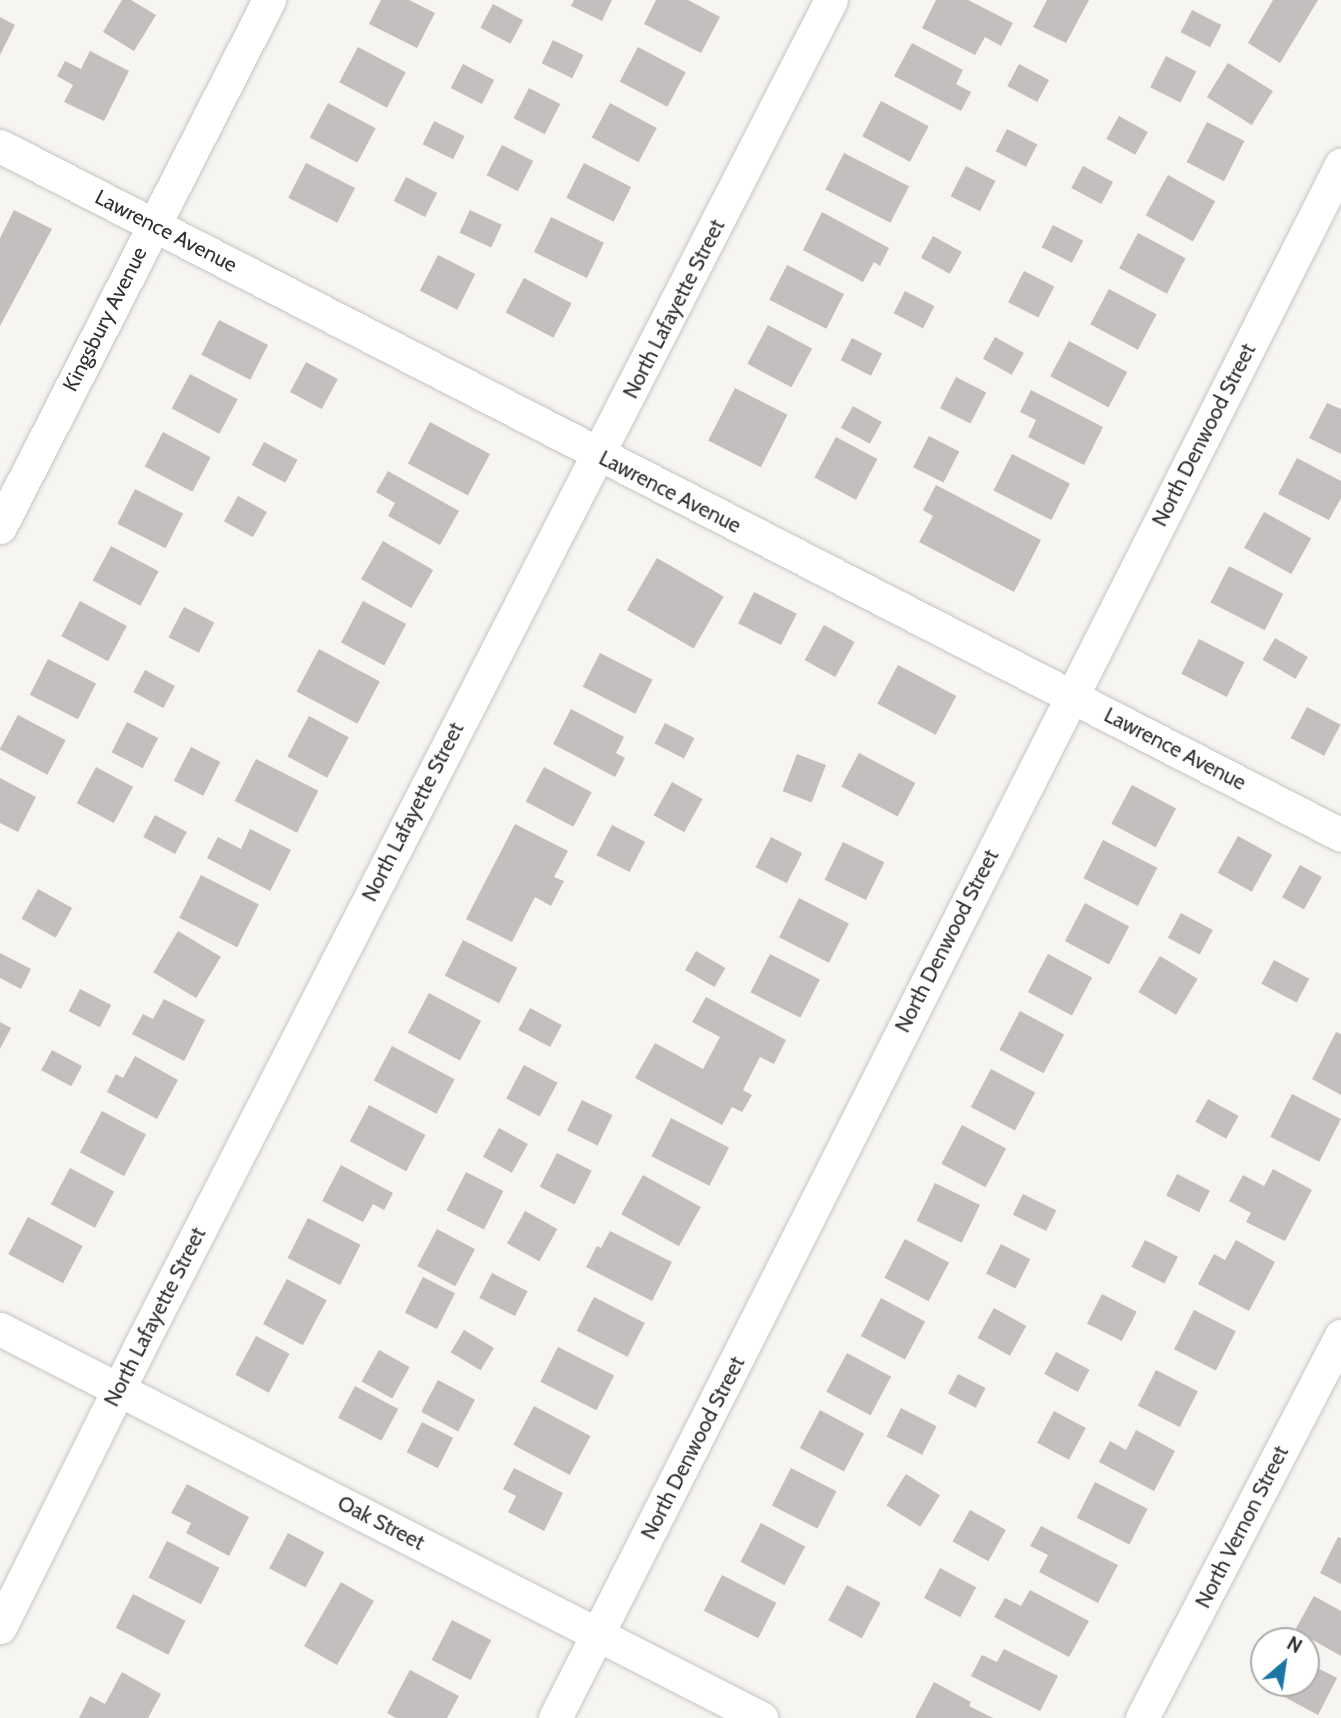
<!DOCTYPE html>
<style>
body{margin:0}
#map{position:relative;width:1341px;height:1718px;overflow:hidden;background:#f7f5f2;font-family:Cabin,sans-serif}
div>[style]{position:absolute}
.building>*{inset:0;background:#c2bfbe;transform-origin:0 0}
.roads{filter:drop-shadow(0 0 2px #c7c5c3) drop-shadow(0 0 2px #c7c5c3)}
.minor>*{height:33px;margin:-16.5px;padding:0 16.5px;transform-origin:16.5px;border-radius:16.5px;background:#fff}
span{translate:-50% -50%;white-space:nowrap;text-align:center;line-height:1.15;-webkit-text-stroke:5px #fff;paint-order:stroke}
.street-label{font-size:21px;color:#30302f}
.north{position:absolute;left:1250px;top:1627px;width:70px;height:70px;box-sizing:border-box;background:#fff;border:2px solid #acacac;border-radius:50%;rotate:29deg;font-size:19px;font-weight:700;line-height:28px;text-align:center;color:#30302f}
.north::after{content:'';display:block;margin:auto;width:24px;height:32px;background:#1c75a4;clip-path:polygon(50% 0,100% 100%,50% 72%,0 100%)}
</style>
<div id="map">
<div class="building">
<div style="clip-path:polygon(122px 0,131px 0,156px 15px,134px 51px,103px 32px)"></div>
<div style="clip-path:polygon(381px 0,409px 0,435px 13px,417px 48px,369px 24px)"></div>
<div style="clip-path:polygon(574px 0,612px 0,602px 21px,571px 6px)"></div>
<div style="clip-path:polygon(656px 0,688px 0,720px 17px,701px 53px,644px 24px)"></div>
<div style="clip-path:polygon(936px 0,968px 0,1013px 23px,1001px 46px,985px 37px,975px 55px,922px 28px)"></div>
<div style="clip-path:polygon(1047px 0,1089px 0,1066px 43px,1033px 27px)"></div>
<div style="clip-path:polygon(1273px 0,1318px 0,1280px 63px,1248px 43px)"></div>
<div style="left:493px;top:4px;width:34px;height:27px;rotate:28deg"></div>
<div style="left:1192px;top:10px;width:33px;height:25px;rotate:27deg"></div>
<div style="clip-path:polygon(0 17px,15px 25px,0 55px)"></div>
<div style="left:553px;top:40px;width:34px;height:26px;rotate:26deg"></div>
<div style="clip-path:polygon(912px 43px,963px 70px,956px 84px,971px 92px,961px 111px,894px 76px)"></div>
<div style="left:358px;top:47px;width:54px;height:40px;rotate:28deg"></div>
<div style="left:638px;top:47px;width:54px;height:39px;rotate:28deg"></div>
<div style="clip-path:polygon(90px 51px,129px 71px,104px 121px,64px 102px,73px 85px,57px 76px,65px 61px,81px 69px)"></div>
<div style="left:1166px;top:56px;width:34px;height:35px;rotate:27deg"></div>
<div style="left:1228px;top:63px;width:53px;height:40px;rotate:32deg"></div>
<div style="left:463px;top:64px;width:35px;height:27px;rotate:27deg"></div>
<div style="left:1019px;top:64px;width:34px;height:25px;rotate:28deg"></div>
<div style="left:529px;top:88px;width:35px;height:34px;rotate:27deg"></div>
<div style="left:881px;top:101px;width:54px;height:40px;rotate:28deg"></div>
<div style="left:328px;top:103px;width:54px;height:39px;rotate:28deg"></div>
<div style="left:610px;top:103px;width:53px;height:39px;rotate:28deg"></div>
<div style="left:1119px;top:116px;width:33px;height:26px;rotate:29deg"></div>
<div style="left:434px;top:121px;width:34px;height:26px;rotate:26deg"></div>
<div style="left:1207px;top:122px;width:42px;height:45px;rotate:27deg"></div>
<div style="left:1007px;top:129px;width:34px;height:25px;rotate:27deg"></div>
<div style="left:502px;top:145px;width:35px;height:34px;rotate:27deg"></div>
<div style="left:844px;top:153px;width:73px;height:41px;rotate:27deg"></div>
<div style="left:306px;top:163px;width:55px;height:39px;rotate:27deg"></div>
<div style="left:584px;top:163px;width:53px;height:39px;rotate:27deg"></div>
<div style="left:966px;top:166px;width:33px;height:34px;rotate:27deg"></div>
<div style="left:1083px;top:166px;width:34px;height:25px;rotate:28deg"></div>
<div style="left:1168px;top:175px;width:54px;height:46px;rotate:29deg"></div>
<div style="left:406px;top:177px;width:35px;height:27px;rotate:27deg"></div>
<div style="clip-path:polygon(14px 210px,52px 229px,0 326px,0 238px)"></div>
<div style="left:470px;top:210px;width:35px;height:25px;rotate:25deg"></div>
<div style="clip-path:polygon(822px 212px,889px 248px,880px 266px,874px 262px,863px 282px,803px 250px)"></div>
<div style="left:551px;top:217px;width:59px;height:39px;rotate:26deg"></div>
<div style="left:1053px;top:225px;width:34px;height:25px;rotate:27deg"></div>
<div style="left:1138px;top:233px;width:54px;height:40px;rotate:28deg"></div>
<div style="left:933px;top:236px;width:33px;height:25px;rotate:29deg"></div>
<div style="left:438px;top:255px;width:42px;height:40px;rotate:27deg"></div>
<div style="left:787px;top:265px;width:64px;height:39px;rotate:27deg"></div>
<div style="left:1024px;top:271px;width:34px;height:35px;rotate:27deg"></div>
<div style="left:524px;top:278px;width:54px;height:39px;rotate:28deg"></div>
<div style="left:1109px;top:289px;width:54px;height:40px;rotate:28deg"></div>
<div style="left:905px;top:291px;width:33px;height:25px;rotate:27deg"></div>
<div style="left:219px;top:320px;width:55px;height:39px;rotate:27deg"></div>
<div style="left:768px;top:325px;width:50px;height:44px;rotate:28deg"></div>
<div style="left:995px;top:337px;width:33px;height:25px;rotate:29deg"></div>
<div style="left:852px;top:338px;width:34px;height:25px;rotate:27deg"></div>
<div style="left:1069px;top:341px;width:66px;height:40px;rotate:28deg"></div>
<div style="left:306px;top:362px;width:36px;height:34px;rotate:28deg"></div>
<div style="left:190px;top:374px;width:54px;height:39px;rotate:28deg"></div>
<div style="left:956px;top:377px;width:34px;height:35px;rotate:27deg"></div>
<div style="left:735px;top:388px;width:59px;height:59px;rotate:27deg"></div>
<div style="clip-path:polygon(1031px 390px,1103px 427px,1084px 465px,1028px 437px,1036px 420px,1020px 412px)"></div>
<div style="clip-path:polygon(1327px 403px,1341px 409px,1341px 454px,1309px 438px)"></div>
<div style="left:853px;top:406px;width:33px;height:25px;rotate:29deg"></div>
<div style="left:430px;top:422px;width:68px;height:47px;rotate:28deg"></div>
<div style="left:163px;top:432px;width:54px;height:39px;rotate:28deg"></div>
<div style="left:929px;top:436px;width:34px;height:35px;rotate:27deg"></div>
<div style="left:836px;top:437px;width:47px;height:46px;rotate:28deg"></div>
<div style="left:264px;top:442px;width:38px;height:26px;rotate:28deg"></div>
<div style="left:1012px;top:454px;width:65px;height:41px;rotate:27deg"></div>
<div style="clip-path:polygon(1297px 458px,1341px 481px,1341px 498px,1329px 520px,1278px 494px)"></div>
<div style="clip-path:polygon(388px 471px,459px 511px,440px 545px,388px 516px,395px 503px,376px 492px)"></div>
<div style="clip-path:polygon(936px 485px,1041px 540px,1014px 592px,919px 542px,933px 516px,923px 510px)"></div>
<div style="left:135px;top:489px;width:54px;height:39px;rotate:27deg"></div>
<div style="left:238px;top:496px;width:33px;height:29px;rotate:29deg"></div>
<div style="left:1264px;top:512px;width:54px;height:41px;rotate:29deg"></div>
<div style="left:383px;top:541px;width:58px;height:44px;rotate:30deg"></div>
<div style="left:111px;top:546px;width:54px;height:39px;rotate:28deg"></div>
<div style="left:657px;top:558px;width:77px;height:60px;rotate:30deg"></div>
<div style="left:1229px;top:566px;width:61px;height:41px;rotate:27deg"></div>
<div style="left:754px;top:592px;width:48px;height:35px;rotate:27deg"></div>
<div style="left:80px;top:601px;width:53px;height:40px;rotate:28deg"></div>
<div style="left:363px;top:601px;width:49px;height:47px;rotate:28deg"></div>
<div style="left:184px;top:607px;width:34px;height:34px;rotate:27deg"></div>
<div style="left:824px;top:625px;width:35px;height:40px;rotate:29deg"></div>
<div style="left:1275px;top:638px;width:38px;height:25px;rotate:30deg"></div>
<div style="left:1199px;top:639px;width:51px;height:39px;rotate:27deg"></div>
<div style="left:319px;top:649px;width:69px;height:48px;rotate:28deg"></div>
<div style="left:600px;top:653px;width:59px;height:38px;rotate:27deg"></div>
<div style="left:48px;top:659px;width:54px;height:40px;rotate:27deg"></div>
<div style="left:898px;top:665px;width:66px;height:44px;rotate:28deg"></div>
<div style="left:145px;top:670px;width:34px;height:25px;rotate:28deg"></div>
<div style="left:1307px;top:707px;width:38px;height:35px;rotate:28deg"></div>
<div style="clip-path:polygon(571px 709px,624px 737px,616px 753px,625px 758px,615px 777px,553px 744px)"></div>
<div style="left:18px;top:715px;width:54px;height:39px;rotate:28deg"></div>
<div style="left:309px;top:716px;width:45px;height:46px;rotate:28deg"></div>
<div style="left:127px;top:722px;width:35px;height:34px;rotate:27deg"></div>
<div style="left:665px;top:723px;width:33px;height:23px;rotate:27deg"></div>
<div style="left:191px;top:747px;width:33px;height:38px;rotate:27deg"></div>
<div style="left:859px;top:753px;width:64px;height:38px;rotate:28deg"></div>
<div style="left:797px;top:754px;width:31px;height:40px;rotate:21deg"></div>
<div style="left:256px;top:759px;width:70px;height:47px;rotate:27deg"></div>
<div style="left:96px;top:767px;width:42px;height:41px;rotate:28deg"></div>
<div style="left:544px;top:767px;width:54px;height:39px;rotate:28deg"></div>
<div style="clip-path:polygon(0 778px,36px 797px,18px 832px,0 823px)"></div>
<div style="left:672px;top:782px;width:35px;height:38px;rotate:29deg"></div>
<div style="left:1132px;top:785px;width:50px;height:44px;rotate:28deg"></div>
<div style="left:155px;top:815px;width:36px;height:25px;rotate:28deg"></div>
<div style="clip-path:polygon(515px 824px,568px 851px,554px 877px,564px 881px,551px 906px,535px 897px,512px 942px,466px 919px)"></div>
<div style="left:612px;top:825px;width:37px;height:34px;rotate:27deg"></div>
<div style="clip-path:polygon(250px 829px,291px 850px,270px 891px,207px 858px,218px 837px,241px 849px)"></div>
<div style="left:1238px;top:836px;width:39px;height:42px;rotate:29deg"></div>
<div style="left:771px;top:837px;width:35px;height:34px;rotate:27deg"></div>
<div style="left:1103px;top:840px;width:61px;height:43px;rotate:27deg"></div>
<div style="left:843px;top:842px;width:46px;height:42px;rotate:26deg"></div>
<div style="left:1300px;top:865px;width:25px;height:37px;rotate:29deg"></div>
<div style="left:201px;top:875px;width:65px;height:48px;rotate:27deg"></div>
<div style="left:38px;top:889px;width:39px;height:34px;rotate:29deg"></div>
<div style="left:799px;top:898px;width:56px;height:44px;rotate:27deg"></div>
<div style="left:1085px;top:903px;width:50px;height:43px;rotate:28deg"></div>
<div style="left:1181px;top:913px;width:36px;height:28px;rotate:28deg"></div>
<div style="left:178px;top:931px;width:50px;height:48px;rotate:31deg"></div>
<div style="left:463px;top:940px;width:61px;height:40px;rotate:27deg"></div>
<div style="left:696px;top:951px;width:34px;height:22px;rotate:30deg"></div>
<div style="clip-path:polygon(0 953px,31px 969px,21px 989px,0 978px)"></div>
<div style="left:770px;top:954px;width:56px;height:43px;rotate:27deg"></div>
<div style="left:1048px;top:954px;width:50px;height:43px;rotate:28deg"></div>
<div style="left:1160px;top:956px;width:44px;height:42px;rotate:31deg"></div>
<div style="left:1274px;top:960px;width:40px;height:27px;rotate:28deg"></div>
<div style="left:80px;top:989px;width:35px;height:25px;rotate:27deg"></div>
<div style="left:429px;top:993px;width:59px;height:45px;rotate:28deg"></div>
<div style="clip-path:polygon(706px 997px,786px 1040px,774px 1064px,760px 1057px,743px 1090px,752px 1095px,742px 1112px,732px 1107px,722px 1125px,635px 1078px,655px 1043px,703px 1069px,720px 1037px,692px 1022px)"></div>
<div style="clip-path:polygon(164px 999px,205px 1020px,184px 1061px,132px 1034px,143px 1014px,153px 1019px)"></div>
<div style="left:530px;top:1008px;width:36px;height:25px;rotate:28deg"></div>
<div style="left:1020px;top:1011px;width:50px;height:44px;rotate:28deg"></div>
<div style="clip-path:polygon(0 1022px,11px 1028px,0 1049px)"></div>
<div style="clip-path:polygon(1336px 1032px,1341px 1034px,1341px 1095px,1312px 1079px)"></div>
<div style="left:392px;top:1046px;width:71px;height:39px;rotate:28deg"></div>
<div style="left:52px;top:1050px;width:34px;height:23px;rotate:28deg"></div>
<div style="clip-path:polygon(135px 1056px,178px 1080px,157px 1119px,107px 1092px,116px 1074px,123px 1078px)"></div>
<div style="left:524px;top:1065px;width:38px;height:38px;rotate:28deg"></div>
<div style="left:991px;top:1069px;width:50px;height:43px;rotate:28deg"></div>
<div style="left:1292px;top:1094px;width:55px;height:48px;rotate:27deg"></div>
<div style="left:1208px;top:1099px;width:35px;height:26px;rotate:29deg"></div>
<div style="left:582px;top:1100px;width:34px;height:34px;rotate:26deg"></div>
<div style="left:369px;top:1105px;width:64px;height:41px;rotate:28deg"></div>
<div style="left:102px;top:1111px;width:50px;height:47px;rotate:28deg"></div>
<div style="left:671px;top:1118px;width:65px;height:43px;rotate:27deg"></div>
<div style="left:962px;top:1125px;width:50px;height:44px;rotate:28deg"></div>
<div style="left:499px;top:1128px;width:33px;height:33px;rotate:29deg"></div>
<div style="left:557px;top:1153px;width:39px;height:38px;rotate:27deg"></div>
<div style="clip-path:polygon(341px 1165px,393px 1193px,384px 1210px,373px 1204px,363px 1222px,322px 1201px)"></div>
<div style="left:70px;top:1168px;width:50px;height:41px;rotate:28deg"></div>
<div style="clip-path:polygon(1273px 1169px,1312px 1190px,1285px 1241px,1246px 1222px,1251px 1213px,1229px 1201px,1243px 1175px,1264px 1186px)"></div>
<div style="left:466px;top:1172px;width:42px;height:43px;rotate:27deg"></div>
<div style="left:1177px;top:1174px;width:37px;height:24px;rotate:27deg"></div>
<div style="left:643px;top:1175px;width:66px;height:45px;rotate:29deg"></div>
<div style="left:935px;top:1183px;width:50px;height:42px;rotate:26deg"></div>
<div style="left:1023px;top:1194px;width:37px;height:23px;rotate:26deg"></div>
<div style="left:525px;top:1211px;width:37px;height:37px;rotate:29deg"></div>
<div style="left:28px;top:1217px;width:62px;height:42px;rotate:28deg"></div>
<div style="left:308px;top:1218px;width:59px;height:45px;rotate:27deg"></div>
<div style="left:437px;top:1229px;width:43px;height:42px;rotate:28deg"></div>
<div style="clip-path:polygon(610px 1231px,672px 1262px,652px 1301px,586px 1267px,597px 1246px,601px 1248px)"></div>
<div style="left:905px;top:1239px;width:50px;height:44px;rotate:28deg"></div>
<div style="left:1145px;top:1240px;width:37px;height:30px;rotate:27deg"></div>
<div style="clip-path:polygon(1236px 1240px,1275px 1262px,1249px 1311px,1198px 1284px,1214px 1254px,1225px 1260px)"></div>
<div style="left:1001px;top:1244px;width:33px;height:33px;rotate:27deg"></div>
<div style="left:492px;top:1273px;width:40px;height:28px;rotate:27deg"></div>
<div style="left:423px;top:1277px;width:36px;height:40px;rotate:27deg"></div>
<div style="left:287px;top:1279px;width:45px;height:51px;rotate:28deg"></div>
<div style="left:1102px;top:1294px;width:39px;height:33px;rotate:27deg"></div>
<div style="left:594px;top:1297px;width:57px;height:38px;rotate:27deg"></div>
<div style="left:881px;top:1298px;width:50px;height:43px;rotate:28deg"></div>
<div style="left:994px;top:1308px;width:37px;height:34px;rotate:29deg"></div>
<div style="left:1194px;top:1310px;width:47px;height:44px;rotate:27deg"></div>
<div style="left:464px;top:1330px;width:35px;height:26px;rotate:31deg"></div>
<div style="left:256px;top:1336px;width:38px;height:44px;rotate:28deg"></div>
<div style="left:558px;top:1347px;width:63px;height:39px;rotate:27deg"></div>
<div style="left:379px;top:1350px;width:35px;height:36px;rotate:29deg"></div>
<div style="left:1056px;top:1352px;width:38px;height:25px;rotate:28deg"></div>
<div style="left:847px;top:1353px;width:50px;height:44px;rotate:28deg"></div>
<div style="left:1156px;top:1370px;width:47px;height:40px;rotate:27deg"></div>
<div style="left:958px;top:1374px;width:31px;height:22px;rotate:27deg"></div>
<div style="left:438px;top:1380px;width:42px;height:36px;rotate:28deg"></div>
<div style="left:355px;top:1386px;width:49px;height:36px;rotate:28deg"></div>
<div style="left:534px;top:1406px;width:64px;height:44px;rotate:28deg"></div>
<div style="left:901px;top:1408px;width:40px;height:32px;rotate:27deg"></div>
<div style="left:820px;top:1410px;width:50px;height:43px;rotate:28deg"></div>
<div style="left:1054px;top:1411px;width:36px;height:36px;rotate:28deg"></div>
<div style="left:422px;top:1422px;width:35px;height:34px;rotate:27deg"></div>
<div style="clip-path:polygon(1136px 1430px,1175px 1451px,1154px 1491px,1099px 1462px,1110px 1441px,1126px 1450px)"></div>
<div style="clip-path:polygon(514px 1468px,563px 1493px,544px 1531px,508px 1512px,516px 1496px,503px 1489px)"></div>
<div style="left:791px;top:1468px;width:51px;height:42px;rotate:27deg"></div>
<div style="left:906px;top:1474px;width:40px;height:37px;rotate:32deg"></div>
<div style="left:1095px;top:1482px;width:59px;height:40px;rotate:27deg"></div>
<div style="clip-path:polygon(187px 1484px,249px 1517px,229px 1556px,186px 1533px,191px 1523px,171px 1513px)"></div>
<div style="left:970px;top:1510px;width:41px;height:36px;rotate:29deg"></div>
<div style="left:761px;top:1523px;width:50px;height:44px;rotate:28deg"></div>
<div style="clip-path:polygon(1041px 1526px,1118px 1565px,1098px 1603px,1039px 1572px,1048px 1555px,1030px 1546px)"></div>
<div style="left:288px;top:1533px;width:41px;height:40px;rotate:28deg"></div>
<div style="clip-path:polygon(1338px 1537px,1341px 1538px,1341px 1584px,1320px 1573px)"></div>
<div style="left:167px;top:1541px;width:59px;height:41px;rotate:27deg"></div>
<div style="left:940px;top:1568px;width:41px;height:34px;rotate:28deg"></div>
<div style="left:722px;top:1575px;width:61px;height:40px;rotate:27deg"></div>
<div style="left:341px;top:1582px;width:38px;height:74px;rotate:30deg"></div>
<div style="left:847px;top:1585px;width:38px;height:40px;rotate:28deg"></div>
<div style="clip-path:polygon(1030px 1590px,1089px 1621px,1069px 1657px,994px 1617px,1005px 1598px,1021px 1606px)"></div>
<div style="left:133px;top:1594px;width:59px;height:38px;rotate:27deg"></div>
<div style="clip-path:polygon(1314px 1596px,1341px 1611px,1341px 1656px,1295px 1630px)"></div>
<div style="left:452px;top:1620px;width:44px;height:45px;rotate:27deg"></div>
<div style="clip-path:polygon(1004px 1649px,1058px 1676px,1040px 1711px,971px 1676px,982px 1655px,997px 1662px)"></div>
<div style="clip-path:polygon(1306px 1662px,1337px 1678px,1318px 1715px,1266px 1687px,1268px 1683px,1306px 1683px)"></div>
<div style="clip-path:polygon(410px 1670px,459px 1696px,447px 1718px,396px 1718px,387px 1713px)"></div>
<div style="clip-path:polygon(122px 1672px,161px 1694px,148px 1718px,79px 1718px,90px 1696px,105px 1704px)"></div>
<div style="clip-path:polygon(934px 1682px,971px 1702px,969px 1706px,993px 1718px,915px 1718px)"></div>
</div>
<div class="roads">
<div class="minor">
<div style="left:0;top:146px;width:1508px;rotate:27.19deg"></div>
<div style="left:0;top:527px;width:592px;rotate:-62.96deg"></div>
<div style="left:0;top:1329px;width:855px;rotate:27.07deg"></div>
<div style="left:0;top:1627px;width:312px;rotate:-63.5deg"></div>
<div style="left:139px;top:1348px;width:1515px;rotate:-62.83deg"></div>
<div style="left:555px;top:1718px;width:1741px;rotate:-63.16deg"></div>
<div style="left:1142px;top:1718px;width:431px;rotate:-62.5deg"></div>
</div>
</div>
<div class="street-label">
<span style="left:166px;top:231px;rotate:27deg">Lawrence Avenue</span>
<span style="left:674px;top:309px;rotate:-63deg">North Lafayette Street</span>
<span style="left:105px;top:319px;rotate:-63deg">Kingsbury Avenue</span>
<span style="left:1204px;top:435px;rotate:-63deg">North Denwood Street</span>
<span style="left:670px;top:492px;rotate:27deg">Lawrence Avenue</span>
<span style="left:1175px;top:749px;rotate:27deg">Lawrence Avenue</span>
<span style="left:413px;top:812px;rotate:-63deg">North Lafayette Street</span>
<span style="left:947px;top:941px;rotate:-63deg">North Denwood Street</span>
<span style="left:155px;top:1317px;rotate:-63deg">North Lafayette Street</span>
<span style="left:693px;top:1448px;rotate:-63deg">North Denwood Street</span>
<span style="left:381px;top:1523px;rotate:27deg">Oak Street</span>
<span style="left:1242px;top:1527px;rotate:-63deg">North Vernon Street</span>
</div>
<div class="north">N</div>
</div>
